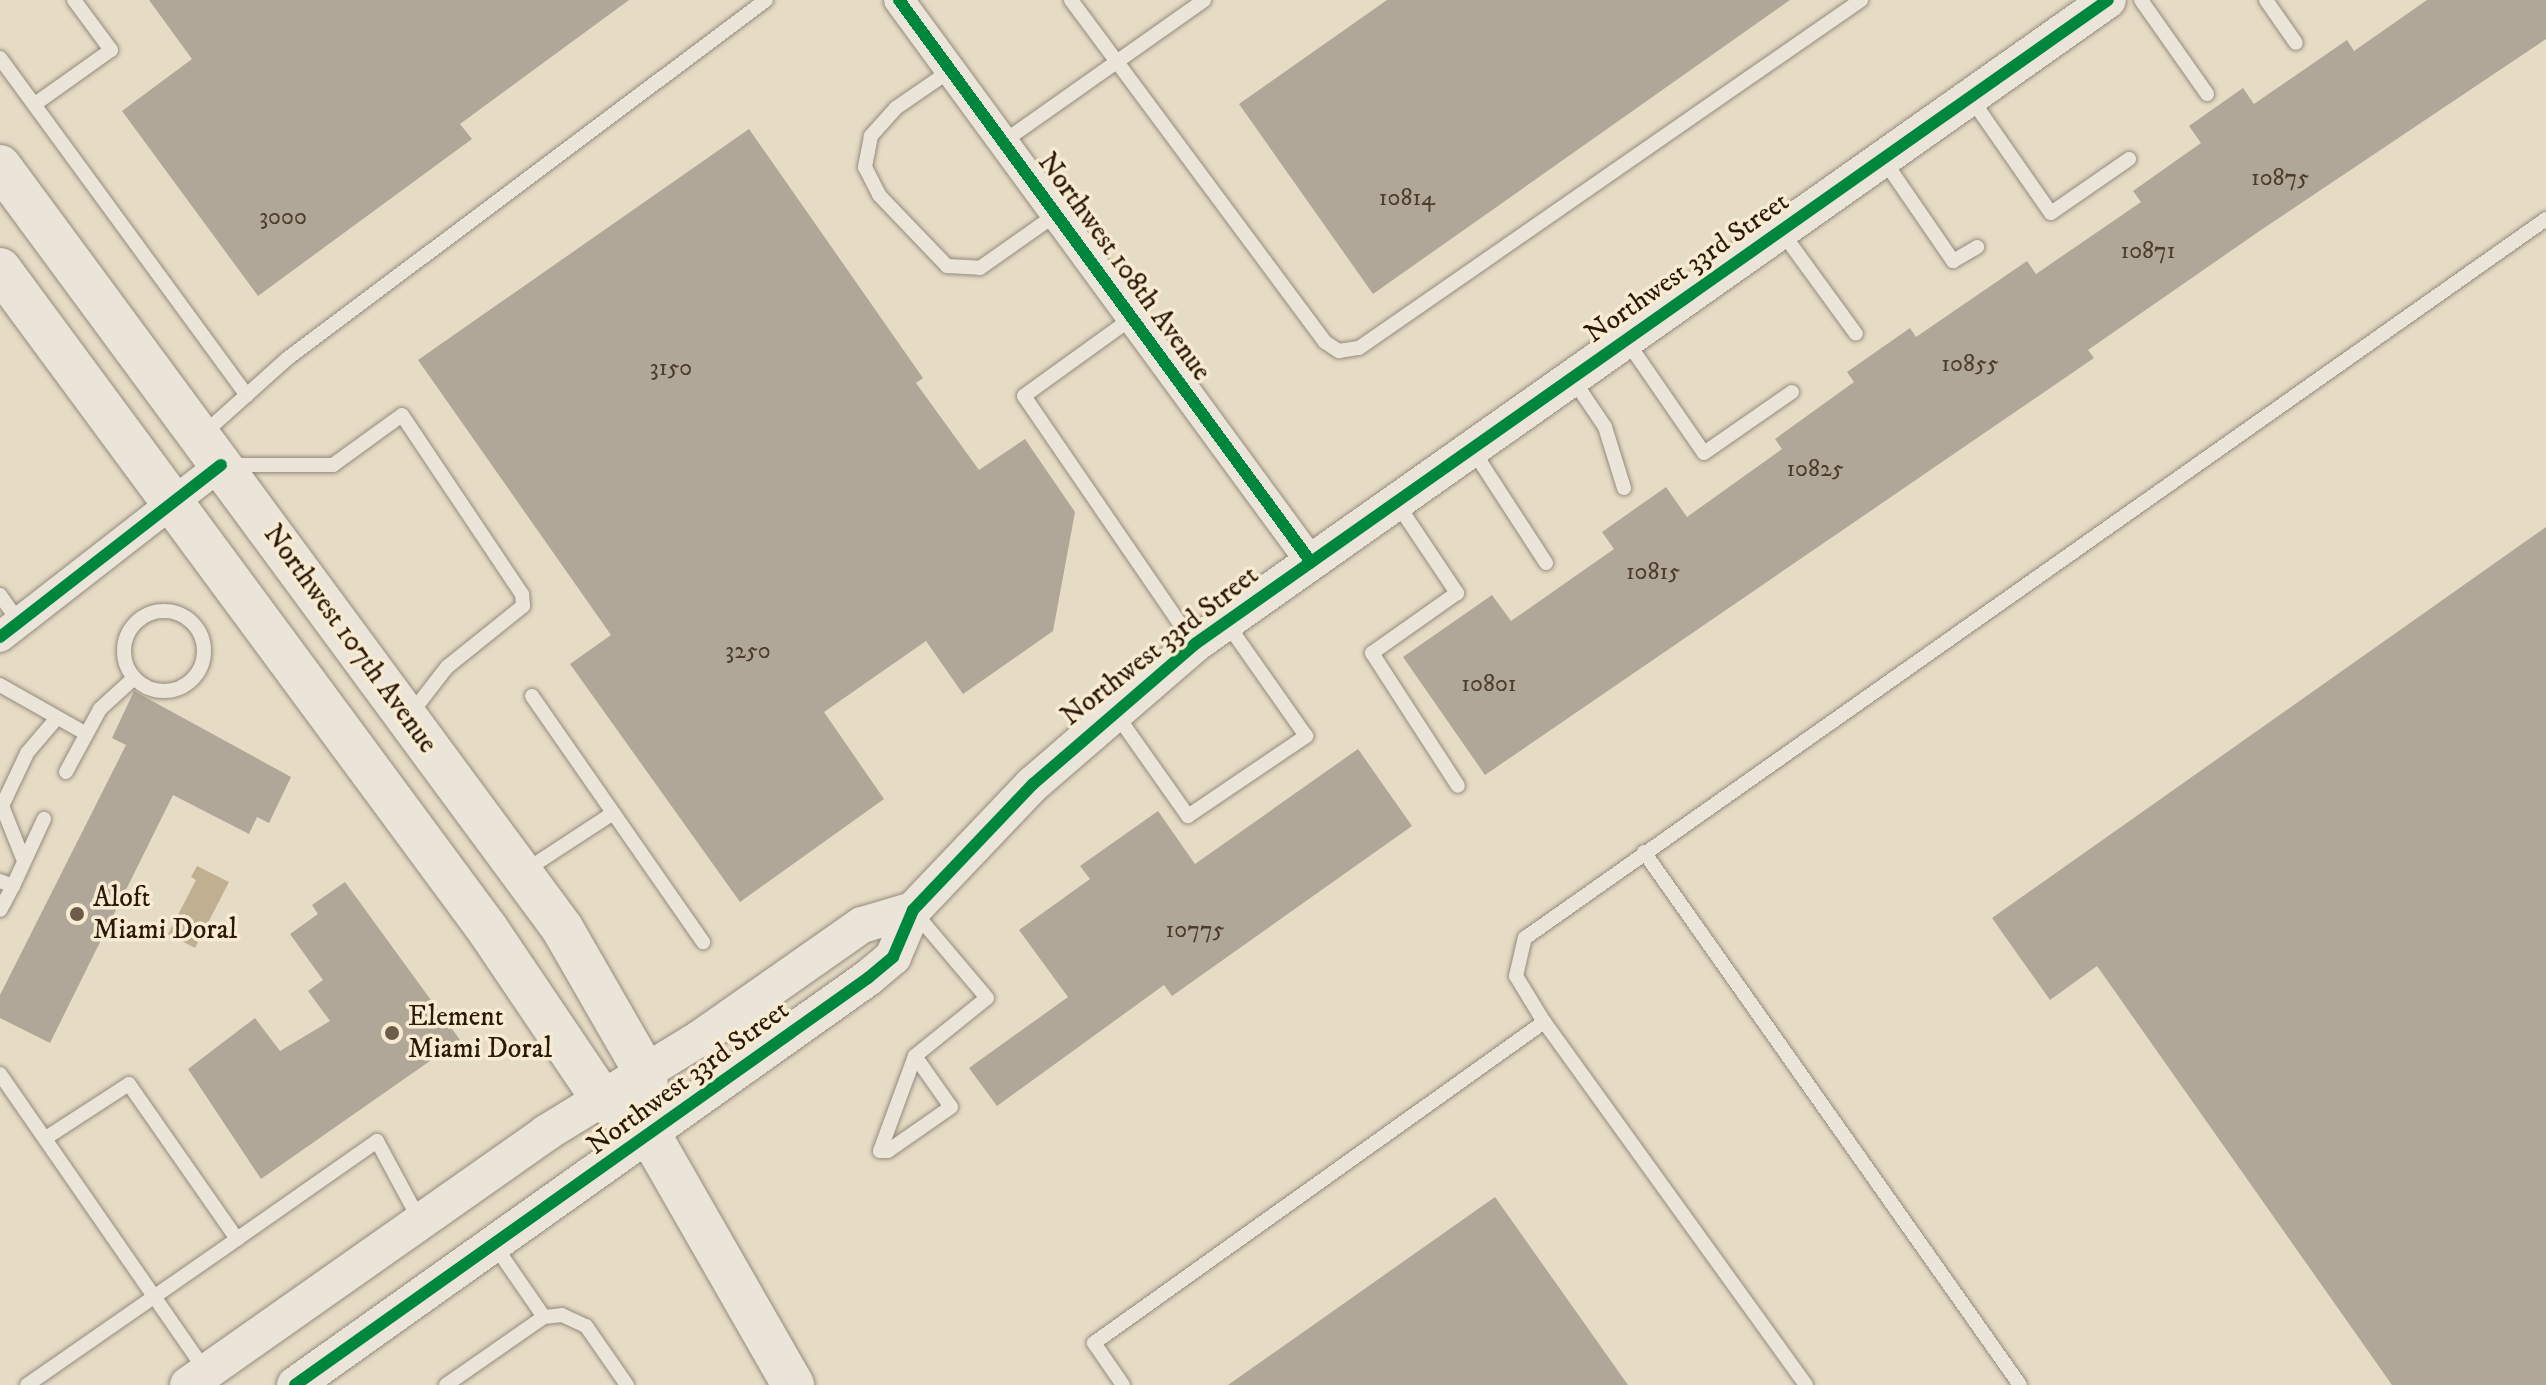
<!DOCTYPE html>
<style>
body{margin:0}
#map{position:relative;width:2546px;height:1385px;overflow:hidden;background:#e6dbc5;font-family:"IM FELL DW Pica",serif}
div>[style]{position:absolute}
.water>*{inset:0;background:#c0af91}
.building>*{inset:0;background:#b0a798}
.roads{filter:drop-shadow(0 0 2px #948b7c) drop-shadow(0 0 2px #948b7c)}
.service>*{height:14px;margin:-7px;padding:0 7px;transform-origin:7px;border-radius:7px;background:#eae4d9}
.service>.ring{margin:-7px;padding:0;box-sizing:content-box;background:none;border:14px solid #eae4d9;border-radius:50%}
.minor>*{height:30px;margin:-15px;padding:0 15px;transform-origin:15px;border-radius:15px;background:#eae4d9}
.tertiary>*{height:36px;margin:-18px;padding:0 18px;transform-origin:18px;border-radius:18px;background:#eae4d9}
.secondary>*{height:42px;margin:-21px;padding:0 21px;transform-origin:21px;border-radius:21px;background:#eae4d9}
.cycleway>*{height:12px;margin:-6px;padding:0 6px;transform-origin:6px;border-radius:6px;background:#00873e}
.dots>*{width:22px;height:22px;translate:-50% -50%;box-sizing:border-box;border:4px solid #f7ebd1;border-radius:50%}
span{translate:-50% -50%;white-space:nowrap;text-align:center;line-height:1.15;-webkit-text-stroke:7px #f7ebd1;paint-order:stroke}
.number-label{font-size:24px;color:#4d3c2a}
.number-label span{-webkit-text-stroke-width:0}
.street-label{font-size:28px;color:#2c1806}
.poi-label{font-size:28px;color:#2c1806}
.left{translate:0 -50%;text-align:left}
</style>
<div id="map">
<div class="water">
<div style="clip-path:polygon(197px 866px,229px 882px,195px 948px,168px 934px,196px 880px,191px 877px)"></div>
</div>
<div class="building">
<div style="clip-path:polygon(149px 0,629px 0,460px 124px,472px 139px,258px 296px,122px 111px,192px 59px)"></div>
<div style="clip-path:polygon(1387px 0,1790px 0,1373px 294px,1239px 104px)"></div>
<div style="clip-path:polygon(2427px 0,2546px 0,2546px 39px,2261px 230px,2088px 350px,2094px 358px,1485px 775px,1403px 657px,1492px 595px,1511px 621px,1614px 549px,1602px 532px,1666px 487px,1687px 517px,1782px 449px,1775px 439px,1854px 382px,1847px 372px,1910px 328px,1916px 337px,2027px 261px,2036px 274px,2141px 202px,2133px 191px,2201px 143px,2189px 126px,2243px 88px,2254px 104px,2347px 40px,2354px 51px)"></div>
<div style="clip-path:polygon(749px 129px,923px 378px,916px 383px,979px 470px,1025px 439px,1075px 512px,1053px 631px,963px 694px,926px 641px,824px 712px,884px 799px,740px 902px,570px 664px,611px 635px,418px 360px)"></div>
<div style="clip-path:polygon(2546px 527px,2546px 1385px,2392px 1385px,2097px 966px,2050px 1000px,1992px 918px)"></div>
<div style="clip-path:polygon(134px 691px,291px 777px,269px 823px,257px 817px,249px 834px,173px 795px,50px 1043px,0 1018px,0 995px,126px 745px,112px 738px)"></div>
<div style="clip-path:polygon(1358px 749px,1412px 826px,1172px 996px,1164px 985px,997px 1106px,969px 1068px,1068px 997px,1019px 930px,1090px 879px,1080px 866px,1158px 811px,1195px 864px)"></div>
<div style="clip-path:polygon(345px 882px,460px 1040px,261px 1179px,188px 1069px,255px 1018px,280px 1051px,330px 1021px,308px 991px,323px 980px,290px 934px,318px 914px,312px 905px)"></div>
<div style="clip-path:polygon(1495px 1197px,1628px 1385px,1228px 1385px)"></div>
</div>
<div class="roads">
<div class="service">
<div style="left:1071px;top:0;width:426px;rotate:53.4deg"></div>
<div style="left:1325px;top:342px;width:17px;rotate:33deg"></div>
<div style="left:1339px;top:351px;width:20px;rotate:-9deg"></div>
<div style="left:1359px;top:348px;width:611px;rotate:-34.73deg"></div>
<div style="left:2141px;top:0;width:115px;rotate:54.9deg"></div>
<div style="left:2266px;top:0;width:52px;rotate:55.1deg"></div>
<div style="left:0;top:58px;width:418px;rotate:53.8deg"></div>
<div style="left:951px;top:70px;width:67px;rotate:145.4deg"></div>
<div style="left:896px;top:108px;width:38px;rotate:132deg"></div>
<div style="left:871px;top:136px;width:32px;rotate:101deg"></div>
<div style="left:865px;top:167px;width:31px;rotate:63deg"></div>
<div style="left:879px;top:195px;width:98px;rotate:46.2deg"></div>
<div style="left:947px;top:266px;width:33px;rotate:3deg"></div>
<div style="left:980px;top:268px;width:92px;rotate:-35.2deg"></div>
<div style="left:1970px;top:97px;width:141px;rotate:55.1deg"></div>
<div style="left:2051px;top:213px;width:95px;rotate:-34.7deg"></div>
<div style="left:35px;top:104px;width:93px;rotate:-35.4deg"></div>
<div style="left:111px;top:50px;width:62px;rotate:-126.5deg"></div>
<div style="left:1003px;top:142px;width:246px;rotate:-35.2deg"></div>
<div style="left:1883px;top:159px;width:124px;rotate:55.5deg"></div>
<div style="left:1953px;top:261px;width:28px;rotate:-30deg"></div>
<div style="left:1781px;top:231px;width:127px;rotate:53.9deg"></div>
<div style="left:1132px;top:318px;width:133px;rotate:144.2deg"></div>
<div style="left:1024px;top:396px;width:301px;rotate:55.6deg"></div>
<div style="left:1626px;top:340px;width:137px;rotate:55.4deg"></div>
<div style="left:1704px;top:453px;width:107px;rotate:-34.7deg"></div>
<div style="left:1572px;top:378px;width:59px;rotate:56deg"></div>
<div style="left:1605px;top:427px;width:64px;rotate:72.7deg"></div>
<div style="left:214px;top:438px;width:11px;rotate:-105deg"></div>
<div style="left:211px;top:427px;width:103px;rotate:-41.9deg"></div>
<div style="left:288px;top:358px;width:597px;rotate:-36.83deg"></div>
<div style="left:1472px;top:449px;width:136px;rotate:57deg"></div>
<div style="left:230px;top:465px;width:103px"></div>
<div style="left:333px;top:465px;width:85px;rotate:-35.9deg"></div>
<div style="left:402px;top:415px;width:216px;rotate:56.2deg"></div>
<div style="left:522px;top:594px;width:12px;rotate:85deg"></div>
<div style="left:523px;top:606px;width:97px;rotate:141.2deg"></div>
<div style="left:447px;top:667px;width:62px;rotate:127.8deg"></div>
<div style="left:1396px;top:502px;width:110px;rotate:56.2deg"></div>
<div style="left:1457px;top:593px;width:104px;rotate:144.8deg"></div>
<div style="left:1372px;top:653px;width:158px;rotate:57.1deg"></div>
<div style="left:0;top:595px;width:29px;rotate:55deg"></div>
<div class="ring" style="left:124px;top:611px;width:66px;height:66px"></div>
<div style="left:0;top:685px;width:98px;rotate:29.5deg"></div>
<div style="left:532px;top:696px;width:300px;rotate:55.2deg"></div>
<div style="left:1116px;top:714px;width:125px;rotate:54.8deg"></div>
<div style="left:1188px;top:816px;width:143px;rotate:-34.1deg"></div>
<div style="left:1306px;top:736px;width:139px;rotate:-125.1deg"></div>
<div style="left:66px;top:772px;width:72px;rotate:-61.6deg"></div>
<div style="left:100px;top:709px;width:46px;rotate:-42.4deg"></div>
<div style="left:1644px;top:852px;width:652px;rotate:54.8deg"></div>
<div style="left:24px;top:861px;width:59px;rotate:-111.8deg"></div>
<div style="left:2px;top:806px;width:59px;rotate:-64.7deg"></div>
<div style="left:27px;top:753px;width:45px;rotate:-49.5deg"></div>
<div style="left:523px;top:872px;width:108px;rotate:-33.2deg"></div>
<div style="left:0;top:881px;width:14px;rotate:21deg"></div>
<div style="left:13px;top:886px;width:27px;rotate:118deg"></div>
<div style="left:13px;top:886px;width:74px;rotate:-65.2deg"></div>
<div style="left:915px;top:1056px;width:62px;rotate:54.8deg"></div>
<div style="left:951px;top:1107px;width:77px;rotate:145.1deg"></div>
<div style="left:888px;top:1151px;width:8px;rotate:180deg"></div>
<div style="left:880px;top:1151px;width:101px;rotate:-69.8deg"></div>
<div style="left:915px;top:1056px;width:92px;rotate:-38.9deg"></div>
<div style="left:987px;top:998px;width:110px;rotate:-130.2deg"></div>
<div style="left:0;top:1074px;width:362px;rotate:55.3deg"></div>
<div style="left:237px;top:1239px;width:171px;rotate:-35deg"></div>
<div style="left:377px;top:1141px;width:91px;rotate:61.7deg"></div>
<div style="left:495px;top:1246px;width:86px;rotate:55.4deg"></div>
<div style="left:544px;top:1317px;width:18px;rotate:-6deg"></div>
<div style="left:562px;top:1315px;width:26px;rotate:25deg"></div>
<div style="left:586px;top:1326px;width:72px;rotate:55.2deg"></div>
<div style="left:27px;top:1385px;width:256px;rotate:-34.8deg"></div>
<div style="left:237px;top:1239px;width:189px;rotate:-124.9deg"></div>
<div style="left:129px;top:1084px;width:99px;rotate:147deg"></div>
<div style="left:446px;top:1385px;width:119px;rotate:-34.8deg"></div>
<div style="left:1123px;top:1385px;width:51px;rotate:-124.6deg"></div>
<div style="left:1094px;top:1343px;width:553px;rotate:-35.5deg"></div>
<div style="left:1806px;top:1385px;width:448px;rotate:-125.8deg"></div>
<div style="left:1544px;top:1022px;width:54px;rotate:-121.3deg"></div>
<div style="left:1516px;top:976px;width:39px;rotate:-77deg"></div>
<div style="left:1525px;top:938px;width:1249px;rotate:-35.15deg"></div>
</div>
<div class="minor">
<div style="left:899px;top:0;width:697px;rotate:53.76deg"></div>
<div style="left:0;top:637px;width:280px;rotate:-37.9deg"></div>
</div>
<div class="tertiary">
<div style="left:188px;top:1385px;width:438px;rotate:-35.1deg"></div>
<div style="left:546px;top:1133px;width:180px;rotate:-31.6deg"></div>
<div style="left:699px;top:1039px;width:199px;rotate:-35deg"></div>
<div style="left:862px;top:925px;width:53px;rotate:-16.4deg"></div>
<div style="left:295px;top:1385px;width:703px;rotate:-35.39deg"></div>
<div style="left:868px;top:978px;width:33px;rotate:-40deg"></div>
<div style="left:893px;top:957px;width:51px;rotate:-66.9deg"></div>
<div style="left:913px;top:910px;width:174px;rotate:-46.4deg"></div>
<div style="left:1033px;top:784px;width:214px;rotate:-40.8deg"></div>
<div style="left:1195px;top:644px;width:1117px;rotate:-35.2deg"></div>
</div>
<div class="secondary">
<div style="left:0;top:166px;width:947px;rotate:53.59deg"></div>
<div style="left:562px;top:928px;width:168px;rotate:60.1deg"></div>
<div style="left:646px;top:1074px;width:61px;rotate:86.2deg"></div>
<div style="left:650px;top:1135px;width:288px;rotate:60.2deg"></div>
<div style="left:0;top:269px;width:822px;rotate:53.56deg"></div>
<div style="left:488px;top:930px;width:204px;rotate:56deg"></div>
<div style="left:602px;top:1099px;width:60px;rotate:36.9deg"></div>
</div>
</div>
<div class="cycleway">
<div style="left:899px;top:0;width:697px;rotate:53.76deg"></div>
<div style="left:0;top:637px;width:280px;rotate:-37.9deg"></div>
<div style="left:295px;top:1385px;width:703px;rotate:-35.39deg"></div>
<div style="left:868px;top:978px;width:33px;rotate:-40deg"></div>
<div style="left:893px;top:957px;width:51px;rotate:-66.9deg"></div>
<div style="left:913px;top:910px;width:174px;rotate:-46.4deg"></div>
<div style="left:1033px;top:784px;width:214px;rotate:-40.8deg"></div>
<div style="left:1195px;top:644px;width:1117px;rotate:-35.2deg"></div>
</div>
<div class="dots">
<div style="left:77px;top:914px;background:#6d5c49"></div>
<div style="left:392px;top:1033px;background:#6d5c49"></div>
</div>
<div class="number-label">
<span style="left:2280px;top:179px">10875</span>
<span style="left:1407px;top:199px">10814</span>
<span style="left:283px;top:218px">3000</span>
<span style="left:2148px;top:252px">10871</span>
<span style="left:1970px;top:365px">10855</span>
<span style="left:671px;top:369px">3150</span>
<span style="left:1815px;top:470px">10825</span>
<span style="left:1653px;top:573px">10815</span>
<span style="left:748px;top:652px">3250</span>
<span style="left:1489px;top:685px">10801</span>
<span style="left:1195px;top:931px">10775</span>
</div>
<div class="street-label">
<span style="left:1124px;top:267px;rotate:54deg">Northwest 108th Avenue</span>
<span style="left:1687px;top:268px;rotate:-35deg">Northwest 33rd Street</span>
<span style="left:350px;top:639px;rotate:54deg">Northwest 107th Avenue</span>
<span style="left:1160px;top:646px;rotate:-38deg">Northwest 33rd Street</span>
<span style="left:688px;top:1078px;rotate:-36deg">Northwest 33rd Street</span>
</div>
<div class="poi-label">
<span class="left" style="left:93px;top:914px">Aloft<br>Miami Doral</span>
<span class="left" style="left:408px;top:1033px">Element<br>Miami Doral</span>
</div>
</div>
